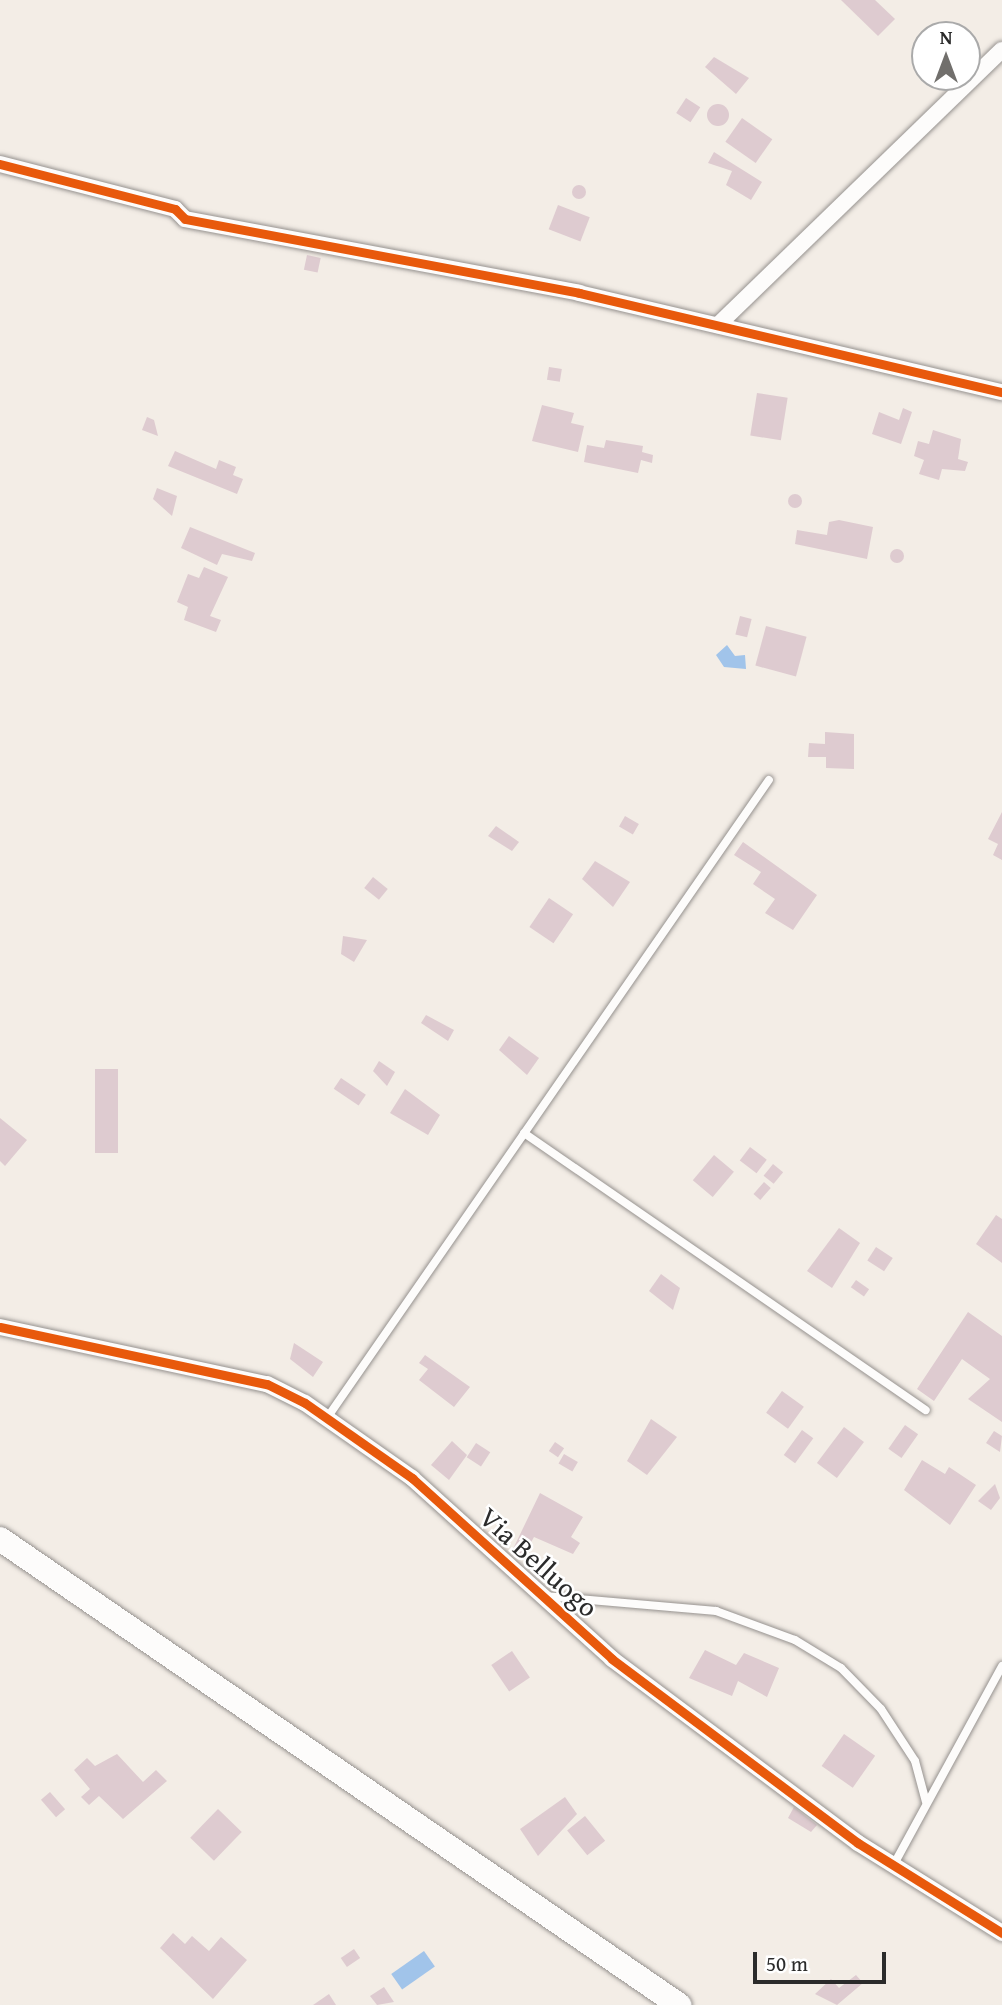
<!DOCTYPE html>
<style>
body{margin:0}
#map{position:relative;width:1002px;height:2005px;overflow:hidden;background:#f3ede6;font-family:"Gentium Book Plus",serif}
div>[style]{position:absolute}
.water>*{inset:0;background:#a1c4ea;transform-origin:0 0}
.building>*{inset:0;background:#decbd0;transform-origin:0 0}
.round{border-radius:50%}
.roads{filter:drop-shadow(0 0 2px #96928f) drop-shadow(0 0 2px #96928f)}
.service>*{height:8px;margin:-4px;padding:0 4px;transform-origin:4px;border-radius:4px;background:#fdfcfb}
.minor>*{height:16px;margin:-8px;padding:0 8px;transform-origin:8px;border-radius:8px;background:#fdfcfb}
.primary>*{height:24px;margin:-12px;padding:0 12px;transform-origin:12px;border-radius:12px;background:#fdfcfb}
.cycleway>*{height:9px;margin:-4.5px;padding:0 4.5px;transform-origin:4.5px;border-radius:4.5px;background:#e8590c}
span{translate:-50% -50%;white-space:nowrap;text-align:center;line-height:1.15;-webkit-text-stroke:5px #fff;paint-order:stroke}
.street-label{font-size:28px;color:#2b2b2b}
.north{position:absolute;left:911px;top:21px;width:70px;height:70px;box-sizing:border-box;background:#fff;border:2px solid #aaa;border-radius:50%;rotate:0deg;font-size:19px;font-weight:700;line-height:28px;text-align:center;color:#2b2b2b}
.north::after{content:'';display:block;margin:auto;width:24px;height:32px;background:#716f6c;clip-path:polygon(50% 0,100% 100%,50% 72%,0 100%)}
.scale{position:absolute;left:753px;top:1952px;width:133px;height:32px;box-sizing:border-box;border:4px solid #2b2b2b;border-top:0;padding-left:9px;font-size:21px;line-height:24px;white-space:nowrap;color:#2b2b2b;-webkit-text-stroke:5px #fff;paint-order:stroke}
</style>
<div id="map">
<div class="water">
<div style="clip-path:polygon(727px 645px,735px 656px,745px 655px,746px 669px,724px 667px,716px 655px)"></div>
<div style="left:424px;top:1951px;width:19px;height:40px;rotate:55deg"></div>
</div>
<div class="building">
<div style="clip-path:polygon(841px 0,875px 0,895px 19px,878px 36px)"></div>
<div style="clip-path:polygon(714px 57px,749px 78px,736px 94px,705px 67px)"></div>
<div style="left:686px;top:98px;width:17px;height:18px;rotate:33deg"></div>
<div class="round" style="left:707px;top:104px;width:22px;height:22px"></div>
<div style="left:742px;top:118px;width:37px;height:29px;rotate:35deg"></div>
<div style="clip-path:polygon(714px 152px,762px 182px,751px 200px,726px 185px,732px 171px,708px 163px)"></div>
<div class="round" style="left:572px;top:185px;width:14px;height:14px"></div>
<div style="left:558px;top:205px;width:34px;height:26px;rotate:21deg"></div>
<div style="left:307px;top:255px;width:14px;height:15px;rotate:12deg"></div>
<div style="left:549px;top:367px;width:13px;height:13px;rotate:9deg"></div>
<div style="left:757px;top:393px;width:31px;height:43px;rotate:9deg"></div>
<div style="clip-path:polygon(542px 405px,574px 413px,571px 423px,584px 426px,578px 452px,532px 441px)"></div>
<div style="clip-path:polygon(903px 408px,912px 412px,901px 444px,872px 434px,879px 412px,899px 420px)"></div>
<div style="clip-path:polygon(147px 417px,154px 420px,158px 436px,142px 430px)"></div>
<div style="clip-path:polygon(933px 430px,961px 439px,958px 459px,968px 462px,965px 471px,942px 469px,939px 480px,919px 474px,924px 460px,914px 456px,918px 441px,929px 444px)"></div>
<div style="clip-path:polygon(606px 440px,643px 446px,642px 452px,653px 455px,652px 463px,641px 460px,638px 473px,584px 462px,587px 445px,604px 448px)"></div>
<div style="clip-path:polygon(175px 451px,216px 469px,219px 460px,236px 467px,233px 475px,243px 479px,237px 494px,168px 466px)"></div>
<div style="clip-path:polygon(157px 488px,177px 496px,172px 516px,153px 499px)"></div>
<div class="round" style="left:788px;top:494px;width:14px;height:14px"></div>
<div style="clip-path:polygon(839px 520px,873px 527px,867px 559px,795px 544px,797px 530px,827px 535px,829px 522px)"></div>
<div style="clip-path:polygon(190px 527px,255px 553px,252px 561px,222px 554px,217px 565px,181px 548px)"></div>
<div class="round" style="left:890px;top:549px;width:14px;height:14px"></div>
<div style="clip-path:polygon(204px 567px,228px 577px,210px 616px,221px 620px,216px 632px,184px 620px,188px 607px,177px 602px,188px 574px,199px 578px)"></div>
<div style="left:740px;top:616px;width:12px;height:19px;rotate:14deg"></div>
<div style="left:766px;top:626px;width:42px;height:41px;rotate:15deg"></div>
<div style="clip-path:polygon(825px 732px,854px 734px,854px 769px,826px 768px,826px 757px,808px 757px,809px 743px,825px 744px)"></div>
<div style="clip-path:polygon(1002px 812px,1002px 860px,993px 855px,998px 844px,988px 839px)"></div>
<div style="left:625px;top:816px;width:16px;height:12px;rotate:30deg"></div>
<div style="clip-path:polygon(496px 826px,519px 842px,512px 851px,488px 836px)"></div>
<div style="clip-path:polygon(743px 842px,817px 895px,793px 930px,765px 913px,775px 899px,753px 884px,761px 872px,734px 855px)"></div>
<div style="clip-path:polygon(595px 861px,630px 882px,613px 907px,582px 879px)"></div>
<div style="left:373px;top:877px;width:19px;height:14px;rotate:39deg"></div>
<div style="left:549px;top:898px;width:29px;height:35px;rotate:34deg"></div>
<div style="clip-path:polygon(343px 936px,367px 940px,354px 962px,341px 954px)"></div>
<div style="clip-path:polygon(426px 1015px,454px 1030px,448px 1041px,421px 1023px)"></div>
<div style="clip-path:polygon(509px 1036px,539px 1058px,527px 1075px,499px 1050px)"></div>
<div style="clip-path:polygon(379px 1061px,395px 1072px,387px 1086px,373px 1071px)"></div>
<div style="left:95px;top:1069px;width:23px;height:84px"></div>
<div style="left:341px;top:1078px;width:30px;height:13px;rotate:34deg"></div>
<div style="clip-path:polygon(405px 1089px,440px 1115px,428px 1135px,390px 1113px)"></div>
<div style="clip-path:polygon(0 1118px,27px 1140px,5px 1166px,0 1161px)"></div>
<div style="left:750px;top:1147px;width:21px;height:17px;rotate:37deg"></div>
<div style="left:714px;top:1155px;width:26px;height:33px;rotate:40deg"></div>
<div style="left:773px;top:1164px;width:13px;height:15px;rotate:39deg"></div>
<div style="left:764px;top:1182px;width:9px;height:16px;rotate:41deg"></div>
<div style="clip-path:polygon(996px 1215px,1002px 1219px,1002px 1263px,976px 1244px)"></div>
<div style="clip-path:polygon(839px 1228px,860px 1243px,832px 1288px,807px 1271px)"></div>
<div style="left:876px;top:1247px;width:20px;height:16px;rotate:33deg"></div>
<div style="clip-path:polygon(661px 1274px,680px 1288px,673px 1310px,649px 1291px)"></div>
<div style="left:856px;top:1280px;width:16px;height:9px;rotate:35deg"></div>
<div style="clip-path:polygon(968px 1312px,1002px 1336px,1002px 1422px,968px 1399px,990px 1379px,962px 1359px,934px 1401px,917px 1389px)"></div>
<div style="clip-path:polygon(294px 1343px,323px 1362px,313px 1377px,290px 1359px)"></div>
<div style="clip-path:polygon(425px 1355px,470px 1387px,454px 1407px,419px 1380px,428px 1369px,419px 1363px)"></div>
<div style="left:782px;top:1391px;width:27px;height:27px;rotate:36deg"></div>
<div style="clip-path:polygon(651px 1419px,677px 1437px,647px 1475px,627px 1461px)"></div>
<div style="left:905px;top:1425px;width:16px;height:29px;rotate:35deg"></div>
<div style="left:844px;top:1427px;width:25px;height:45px;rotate:37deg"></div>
<div style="left:802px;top:1430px;width:14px;height:31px;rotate:36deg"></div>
<div style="clip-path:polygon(994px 1431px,1002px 1436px,1000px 1452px,986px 1443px)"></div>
<div style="clip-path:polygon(452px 1441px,467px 1455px,449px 1480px,431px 1465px)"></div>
<div style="left:555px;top:1442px;width:11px;height:11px;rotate:34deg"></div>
<div style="left:476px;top:1443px;width:17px;height:17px;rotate:33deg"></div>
<div style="left:564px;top:1454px;width:16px;height:11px;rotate:30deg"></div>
<div style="clip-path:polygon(922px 1460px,945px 1474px,949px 1467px,976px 1485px,950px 1525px,904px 1490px)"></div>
<div style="clip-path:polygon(995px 1484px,1000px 1498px,991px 1510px,978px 1501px)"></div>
<div style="clip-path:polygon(540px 1493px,583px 1517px,571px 1537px,580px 1543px,573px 1554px,534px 1537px,523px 1557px,512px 1551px)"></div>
<div style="clip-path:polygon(705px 1650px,736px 1665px,744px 1653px,779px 1668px,767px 1697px,738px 1681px,732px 1696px,689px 1678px)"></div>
<div style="left:512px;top:1651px;width:32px;height:25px;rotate:56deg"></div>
<div style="left:844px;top:1734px;width:38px;height:39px;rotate:35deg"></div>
<div style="clip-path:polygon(117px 1754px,143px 1782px,156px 1770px,167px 1781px,123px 1819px,99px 1796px,89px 1805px,81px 1797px,90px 1789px,74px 1770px,87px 1758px,95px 1766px)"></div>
<div style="left:50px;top:1792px;width:23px;height:12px;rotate:49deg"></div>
<div style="clip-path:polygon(565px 1797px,577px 1814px,538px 1856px,520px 1829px)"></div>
<div style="clip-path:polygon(794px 1807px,817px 1825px,811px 1832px,788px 1818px)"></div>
<div style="left:218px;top:1809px;width:33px;height:40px;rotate:44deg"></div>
<div style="left:585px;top:1816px;width:32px;height:23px;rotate:51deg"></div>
<div style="clip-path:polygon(173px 1933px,185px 1944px,192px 1936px,209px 1951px,221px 1937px,247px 1960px,213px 1999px,160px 1948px)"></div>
<div style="left:354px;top:1949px;width:11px;height:16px;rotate:56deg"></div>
<div style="clip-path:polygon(856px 1975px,863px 1983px,837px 2005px,815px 1994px,831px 1979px,839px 1988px)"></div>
<div style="clip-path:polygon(384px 1987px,394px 2002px,377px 2005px,370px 1996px)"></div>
<div style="clip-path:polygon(329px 1994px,336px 2005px,313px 2005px)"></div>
</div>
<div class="roads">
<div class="service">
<div style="left:524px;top:1133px;width:488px;rotate:34.6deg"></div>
<div style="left:327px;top:1418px;width:776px;rotate:-55.29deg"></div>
<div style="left:544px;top:1596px;width:173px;rotate:5deg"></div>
<div style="left:716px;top:1611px;width:84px;rotate:20.2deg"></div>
<div style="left:795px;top:1640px;width:54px;rotate:31.3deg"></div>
<div style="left:841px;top:1668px;width:57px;rotate:45.7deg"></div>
<div style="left:881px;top:1709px;width:62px;rotate:56.8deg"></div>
<div style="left:915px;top:1761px;width:42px;rotate:75deg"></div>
<div style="left:893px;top:1866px;width:228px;rotate:-61.4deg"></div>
</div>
<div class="minor">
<div style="left:0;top:164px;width:181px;rotate:14.4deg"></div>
<div style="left:175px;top:209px;width:14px;rotate:45deg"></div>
<div style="left:185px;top:219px;width:401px;rotate:10.6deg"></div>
<div style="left:579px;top:293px;width:434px;rotate:13.2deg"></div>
<div style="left:718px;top:325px;width:395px;rotate:-44.1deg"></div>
<div style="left:0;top:1327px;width:273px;rotate:12.1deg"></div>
<div style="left:267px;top:1384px;width:42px;rotate:26.6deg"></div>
<div style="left:305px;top:1403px;width:131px;rotate:35deg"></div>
<div style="left:412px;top:1478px;width:270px;rotate:42.1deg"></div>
<div style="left:612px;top:1659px;width:307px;rotate:36.8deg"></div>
<div style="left:858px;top:1843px;width:170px;rotate:32deg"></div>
</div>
<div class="primary">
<div style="left:0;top:1539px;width:824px;rotate:34.46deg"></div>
</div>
</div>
<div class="cycleway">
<div style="left:0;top:164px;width:181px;rotate:14.4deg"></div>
<div style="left:175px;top:209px;width:14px;rotate:45deg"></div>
<div style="left:185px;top:219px;width:401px;rotate:10.6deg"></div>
<div style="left:579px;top:293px;width:434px;rotate:13.2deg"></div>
<div style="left:0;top:1327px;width:273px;rotate:12.1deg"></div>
<div style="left:267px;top:1384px;width:42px;rotate:26.6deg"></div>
<div style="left:305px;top:1403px;width:131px;rotate:35deg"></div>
<div style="left:412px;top:1478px;width:270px;rotate:42.1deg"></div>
<div style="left:612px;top:1659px;width:307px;rotate:36.8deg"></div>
<div style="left:858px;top:1843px;width:170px;rotate:32deg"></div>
</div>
<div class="street-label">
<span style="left:539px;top:1562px;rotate:42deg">Via Belluogo</span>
</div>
<div class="north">N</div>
<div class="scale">50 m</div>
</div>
